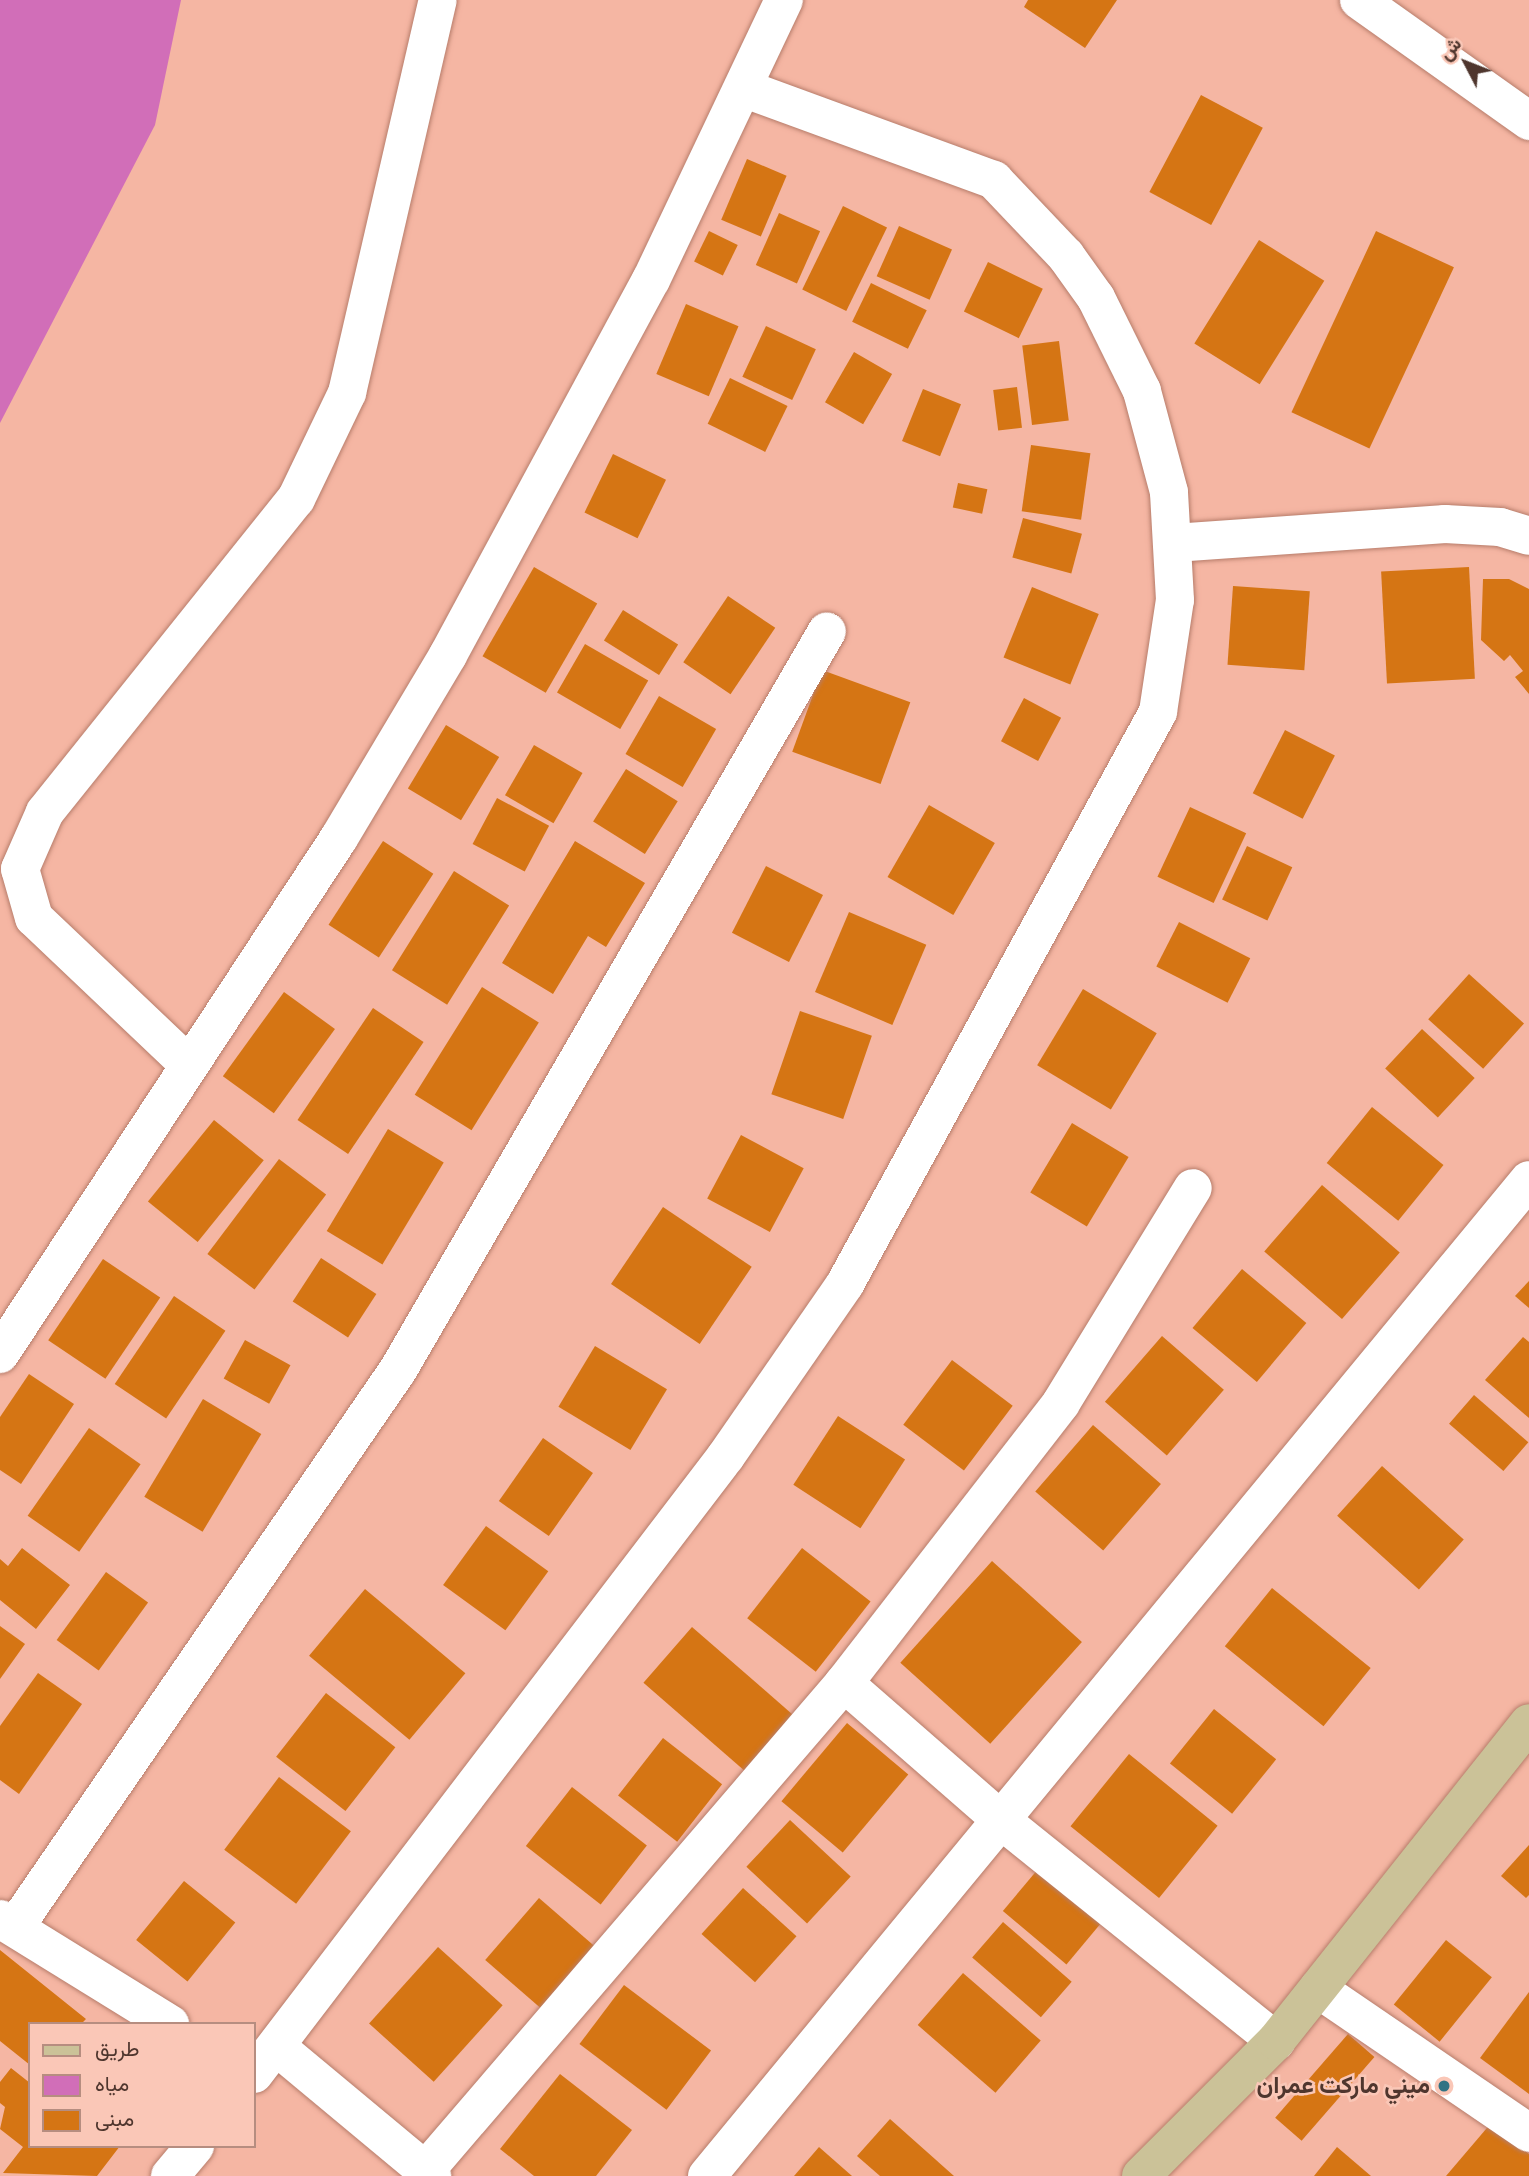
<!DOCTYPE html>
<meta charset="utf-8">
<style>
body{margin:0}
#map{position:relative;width:1529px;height:2176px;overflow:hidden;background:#f5b6a3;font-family:"Roboto Condensed",Vazirmatn,sans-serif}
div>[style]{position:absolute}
.water>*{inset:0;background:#d16eb8}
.building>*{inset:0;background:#d57514;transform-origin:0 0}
.roads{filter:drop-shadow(0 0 2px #b77d6b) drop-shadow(0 0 2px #b77d6b)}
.minor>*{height:38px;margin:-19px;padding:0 19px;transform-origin:19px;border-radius:19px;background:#fff}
.major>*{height:38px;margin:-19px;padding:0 19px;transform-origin:19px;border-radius:19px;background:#cbc298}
.dots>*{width:19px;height:19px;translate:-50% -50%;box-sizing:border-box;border:4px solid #fac7b7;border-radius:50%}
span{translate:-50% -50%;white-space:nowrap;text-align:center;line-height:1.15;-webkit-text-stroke:5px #fac7b7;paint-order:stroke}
.poi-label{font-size:24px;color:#4f362e;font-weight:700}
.right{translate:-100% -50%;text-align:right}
.legend{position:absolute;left:28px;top:2022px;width:228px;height:126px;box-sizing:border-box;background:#fac7b7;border:2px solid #b68d80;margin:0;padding:9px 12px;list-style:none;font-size:21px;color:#4f362e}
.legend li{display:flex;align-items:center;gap:14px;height:35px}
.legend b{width:35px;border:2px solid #b68d80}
.north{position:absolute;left:1431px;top:28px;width:70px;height:70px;-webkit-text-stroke:5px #fac7b7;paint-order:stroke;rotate:312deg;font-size:19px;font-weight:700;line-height:28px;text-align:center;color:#4f362e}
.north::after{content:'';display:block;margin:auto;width:24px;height:32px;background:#4f362e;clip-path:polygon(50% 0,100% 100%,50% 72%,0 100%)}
</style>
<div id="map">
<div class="water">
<div style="clip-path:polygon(0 0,181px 0,155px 125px,0 423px)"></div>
</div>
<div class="building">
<div style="clip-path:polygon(1028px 0,1117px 0,1085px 48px,1024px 7px)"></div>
<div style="left:1201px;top:95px;width:70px;height:110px;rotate:28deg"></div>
<div style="left:747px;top:159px;width:43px;height:66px;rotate:23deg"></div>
<div style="left:843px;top:206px;width:49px;height:93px;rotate:26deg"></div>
<div style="left:779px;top:213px;width:45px;height:57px;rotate:24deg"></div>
<div style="left:899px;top:226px;width:58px;height:55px;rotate:24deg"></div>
<div style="left:709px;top:231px;width:32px;height:34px;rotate:26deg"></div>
<div style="left:1376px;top:231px;width:86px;height:200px;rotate:25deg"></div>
<div style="left:1259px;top:240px;width:77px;height:122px;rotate:32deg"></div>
<div style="left:988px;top:262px;width:61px;height:55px;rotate:26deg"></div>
<div style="left:871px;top:283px;width:62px;height:43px;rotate:26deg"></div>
<div style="left:686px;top:304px;width:57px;height:76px;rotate:23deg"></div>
<div style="left:766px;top:326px;width:55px;height:56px;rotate:25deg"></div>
<div style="left:1059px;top:341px;width:80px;height:37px;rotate:83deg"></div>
<div style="left:854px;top:352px;width:44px;height:58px;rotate:30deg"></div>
<div style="left:730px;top:378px;width:64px;height:51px;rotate:26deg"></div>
<div style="left:1017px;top:387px;width:41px;height:24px;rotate:83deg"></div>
<div style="left:923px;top:389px;width:41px;height:56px;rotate:22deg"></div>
<div style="left:1031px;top:445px;width:60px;height:67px;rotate:8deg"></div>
<div style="left:613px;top:454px;width:59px;height:65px;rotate:26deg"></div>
<div style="left:958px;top:483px;width:30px;height:25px;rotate:12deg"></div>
<div style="left:1023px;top:518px;width:61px;height:41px;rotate:15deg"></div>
<div style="left:534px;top:567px;width:73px;height:103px;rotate:30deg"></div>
<div style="left:1469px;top:567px;width:112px;height:88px;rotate:87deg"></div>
<div style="clip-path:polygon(1483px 579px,1509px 579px,1529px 589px,1529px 694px,1515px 677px,1523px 671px,1510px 655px,1504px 661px,1481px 640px)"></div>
<div style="left:1233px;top:586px;width:77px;height:79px;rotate:4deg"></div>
<div style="left:1032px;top:587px;width:72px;height:76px;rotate:22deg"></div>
<div style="left:728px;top:596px;width:57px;height:80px;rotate:34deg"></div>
<div style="left:623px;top:610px;width:65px;height:36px;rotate:32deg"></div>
<div style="left:585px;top:644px;width:73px;height:56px;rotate:30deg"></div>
<div style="left:822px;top:670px;width:94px;height:87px;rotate:20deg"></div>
<div style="left:659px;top:696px;width:66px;height:67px;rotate:30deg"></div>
<div style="left:1024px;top:698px;width:42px;height:49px;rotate:28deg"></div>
<div style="left:446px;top:725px;width:62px;height:74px;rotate:31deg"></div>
<div style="left:1285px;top:730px;width:56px;height:71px;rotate:27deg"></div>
<div style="left:534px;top:745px;width:56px;height:58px;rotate:30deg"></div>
<div style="left:626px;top:769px;width:61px;height:62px;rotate:32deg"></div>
<div style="left:497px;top:798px;width:59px;height:52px;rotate:28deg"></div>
<div style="left:929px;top:805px;width:76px;height:83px;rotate:30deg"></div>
<div style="left:1190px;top:807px;width:62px;height:77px;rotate:25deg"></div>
<div style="left:383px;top:841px;width:60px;height:100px;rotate:33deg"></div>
<div style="clip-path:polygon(575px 841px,645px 883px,606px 947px,588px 936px,553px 994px,502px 963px)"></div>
<div style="left:1247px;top:846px;width:50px;height:59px;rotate:25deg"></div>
<div style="left:766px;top:866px;width:64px;height:75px;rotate:27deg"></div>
<div style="left:454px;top:871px;width:65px;height:117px;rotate:32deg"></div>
<div style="left:849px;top:912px;width:84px;height:87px;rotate:23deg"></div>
<div style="left:1179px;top:922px;width:80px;height:50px;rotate:27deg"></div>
<div style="left:1469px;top:974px;width:74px;height:61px;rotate:42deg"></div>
<div style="left:482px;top:987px;width:67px;height:127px;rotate:32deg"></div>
<div style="left:1083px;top:989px;width:86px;height:89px;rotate:31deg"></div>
<div style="left:284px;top:992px;width:63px;height:104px;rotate:36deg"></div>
<div style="left:373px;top:1008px;width:61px;height:135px;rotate:34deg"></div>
<div style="left:800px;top:1011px;width:76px;height:88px;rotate:19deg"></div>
<div style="left:1422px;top:1029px;width:72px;height:54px;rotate:43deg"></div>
<div style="left:1372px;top:1107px;width:92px;height:72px;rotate:39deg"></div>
<div style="left:214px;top:1120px;width:64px;height:105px;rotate:39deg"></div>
<div style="left:1072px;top:1123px;width:66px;height:81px;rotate:31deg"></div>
<div style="left:388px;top:1129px;width:65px;height:119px;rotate:31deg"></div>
<div style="left:741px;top:1135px;width:71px;height:72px;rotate:28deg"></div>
<div style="left:279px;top:1159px;width:59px;height:119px;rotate:37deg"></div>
<div style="left:1322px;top:1185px;width:103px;height:88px;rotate:41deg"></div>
<div style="left:663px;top:1207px;width:107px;height:93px;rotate:34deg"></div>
<div style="left:321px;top:1258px;width:66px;height:52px;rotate:33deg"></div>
<div style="left:103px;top:1259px;width:69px;height:98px;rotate:34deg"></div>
<div style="left:1242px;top:1269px;width:84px;height:77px;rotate:40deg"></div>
<div style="clip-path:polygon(1529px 1281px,1529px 1308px,1515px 1296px)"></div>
<div style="left:174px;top:1296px;width:62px;height:106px;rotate:34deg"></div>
<div style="left:1162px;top:1336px;width:82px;height:87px;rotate:41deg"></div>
<div style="clip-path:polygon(1523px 1337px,1529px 1342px,1529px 1418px,1485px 1380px)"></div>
<div style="left:245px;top:1340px;width:52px;height:44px;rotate:29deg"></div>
<div style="left:595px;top:1346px;width:84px;height:71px;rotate:31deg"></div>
<div style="left:952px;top:1360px;width:76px;height:81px;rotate:37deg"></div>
<div style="clip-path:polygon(29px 1374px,74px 1404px,21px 1484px,0 1470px,0 1417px)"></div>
<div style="left:1474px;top:1395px;width:72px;height:38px;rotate:41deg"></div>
<div style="left:203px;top:1399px;width:68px;height:114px;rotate:31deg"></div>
<div style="left:838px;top:1416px;width:80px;height:82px;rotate:33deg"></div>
<div style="left:1093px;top:1425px;width:90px;height:88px;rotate:41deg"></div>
<div style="left:89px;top:1428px;width:63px;height:107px;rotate:35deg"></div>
<div style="left:543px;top:1438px;width:61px;height:77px;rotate:35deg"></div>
<div style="left:1382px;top:1466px;width:110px;height:67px;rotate:42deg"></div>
<div style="left:486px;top:1526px;width:77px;height:73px;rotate:36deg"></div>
<div style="clip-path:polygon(22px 1548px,70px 1585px,36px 1629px,0 1600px,0 1559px,8px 1566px)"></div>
<div style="left:802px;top:1548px;width:87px;height:89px;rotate:38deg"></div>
<div style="left:992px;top:1561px;width:121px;height:137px;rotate:42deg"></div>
<div style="left:106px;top:1572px;width:52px;height:84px;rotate:36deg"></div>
<div style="left:1272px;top:1588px;width:127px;height:75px;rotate:39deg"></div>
<div style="left:365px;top:1589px;width:131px;height:87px;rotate:40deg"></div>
<div style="clip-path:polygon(0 1626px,25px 1644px,0 1679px)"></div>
<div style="left:692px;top:1627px;width:137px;height:74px;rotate:41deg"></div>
<div style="clip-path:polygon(38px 1673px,82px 1704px,19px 1794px,0 1780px,0 1726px)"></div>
<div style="left:326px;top:1693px;width:88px;height:81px;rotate:38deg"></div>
<div style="left:1214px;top:1709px;width:80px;height:70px;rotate:39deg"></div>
<div style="left:847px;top:1723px;width:80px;height:102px;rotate:40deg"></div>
<div style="left:663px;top:1738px;width:75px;height:73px;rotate:38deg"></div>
<div style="left:1129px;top:1754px;width:114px;height:93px;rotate:39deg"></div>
<div style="left:279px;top:1777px;width:90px;height:91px;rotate:37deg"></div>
<div style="left:572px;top:1787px;width:95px;height:75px;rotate:38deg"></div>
<div style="left:790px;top:1820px;width:83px;height:64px;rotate:43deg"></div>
<div style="clip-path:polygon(1529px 1845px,1529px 1895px,1526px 1898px,1501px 1876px)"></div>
<div style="left:1044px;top:1862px;width:83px;height:64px;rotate:40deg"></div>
<div style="left:184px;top:1881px;width:66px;height:76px;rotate:39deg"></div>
<div style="left:743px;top:1888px;width:72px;height:62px;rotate:42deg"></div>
<div style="left:539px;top:1898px;width:76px;height:82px;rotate:41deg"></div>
<div style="left:1003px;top:1922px;width:91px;height:47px;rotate:41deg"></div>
<div style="left:1446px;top:1940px;width:59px;height:83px;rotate:39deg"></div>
<div style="left:438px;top:1947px;width:87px;height:103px;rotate:42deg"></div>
<div style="clip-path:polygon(0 1950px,86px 2019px,81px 2024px,30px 2024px,30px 2065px,0 2041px)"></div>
<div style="left:963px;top:1973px;width:103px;height:69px;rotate:41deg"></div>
<div style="left:624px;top:1985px;width:109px;height:74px;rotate:37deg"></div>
<div style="clip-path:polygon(1529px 1992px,1529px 2094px,1480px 2058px)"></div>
<div style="left:1348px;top:2034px;width:35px;height:111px;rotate:41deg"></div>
<div style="clip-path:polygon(11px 2068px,30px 2083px,30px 2146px,120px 2146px,97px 2176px,3px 2173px,23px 2147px,0 2129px,5px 2107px,0 2103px,0 2082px)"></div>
<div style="clip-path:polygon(560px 2074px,632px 2130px,596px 2176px,534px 2176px,500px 2149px)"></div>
<div style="clip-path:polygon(890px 2119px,954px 2176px,880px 2176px,857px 2156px)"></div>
<div style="clip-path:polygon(1492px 2122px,1529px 2154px,1529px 2176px,1446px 2176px)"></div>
<div style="clip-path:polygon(819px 2147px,852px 2176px,794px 2176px)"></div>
<div style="clip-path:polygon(1337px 2147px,1371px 2176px,1314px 2176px)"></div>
</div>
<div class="roads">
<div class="minor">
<div style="left:1359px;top:0;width:209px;rotate:35.4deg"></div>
<div style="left:1174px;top:543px;width:272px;rotate:-4deg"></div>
<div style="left:1445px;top:524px;width:55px;rotate:3.1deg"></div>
<div style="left:1500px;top:527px;width:30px;rotate:17deg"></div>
<div style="left:188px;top:1064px;width:212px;rotate:-136.5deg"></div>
<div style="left:34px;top:918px;width:51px;rotate:-105.9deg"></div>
<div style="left:20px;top:869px;width:62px;rotate:-66.3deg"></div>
<div style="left:45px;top:812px;width:401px;rotate:-51.3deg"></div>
<div style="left:296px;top:499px;width:118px;rotate:-64.3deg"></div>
<div style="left:347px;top:393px;width:403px;rotate:-77deg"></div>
<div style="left:0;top:1354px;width:617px;rotate:-56.7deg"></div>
<div style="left:339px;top:838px;width:213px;rotate:-59.2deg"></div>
<div style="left:448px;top:655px;width:426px;rotate:-61.6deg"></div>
<div style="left:651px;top:280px;width:310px;rotate:-64.6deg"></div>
<div style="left:844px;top:1683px;width:208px;rotate:41.1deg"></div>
<div style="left:1001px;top:1820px;width:353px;rotate:38.8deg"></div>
<div style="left:0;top:1919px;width:200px;rotate:31.7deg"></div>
<div style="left:15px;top:1927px;width:676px;rotate:-55.49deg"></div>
<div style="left:398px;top:1370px;width:854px;rotate:-59.86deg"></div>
<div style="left:1318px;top:1989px;width:255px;rotate:34.3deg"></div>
<div style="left:277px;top:2047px;width:202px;rotate:39.8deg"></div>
<div style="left:254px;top:2074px;width:778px;rotate:-52.63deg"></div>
<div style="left:726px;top:1456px;width:209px;rotate:-55.3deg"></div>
<div style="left:845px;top:1284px;width:652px;rotate:-61.31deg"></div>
<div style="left:1158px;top:712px;width:113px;rotate:-81.4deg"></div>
<div style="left:1175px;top:600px;width:108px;rotate:-93.2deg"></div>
<div style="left:1169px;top:492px;width:105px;rotate:-105deg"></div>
<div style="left:1142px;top:391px;width:104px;rotate:-116.3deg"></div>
<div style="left:1096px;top:298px;width:52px;rotate:-125.5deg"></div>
<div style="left:1066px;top:256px;width:105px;rotate:-133.5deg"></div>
<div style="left:994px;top:180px;width:265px;rotate:-159.9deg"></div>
<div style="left:425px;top:2171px;width:643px;rotate:-49.35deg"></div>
<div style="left:844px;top:1683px;width:354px;rotate:-52.2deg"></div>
<div style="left:1061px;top:1403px;width:252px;rotate:-58.5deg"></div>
<div style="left:170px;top:2176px;width:39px;rotate:-50deg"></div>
<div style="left:707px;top:2176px;width:1291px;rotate:-50.47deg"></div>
</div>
<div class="major">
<div style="left:1141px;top:2176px;width:191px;rotate:-45deg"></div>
<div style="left:1276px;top:2041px;width:406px;rotate:-51.5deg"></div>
</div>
</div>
<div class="dots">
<div style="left:1444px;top:2086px;background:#307384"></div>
</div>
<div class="poi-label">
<span class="right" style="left:1430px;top:2086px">ميني ماركت عمران</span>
</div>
<ul class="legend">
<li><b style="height:9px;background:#cbc298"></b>طريق</li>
<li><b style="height:19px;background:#d16eb8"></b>مياه</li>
<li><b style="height:19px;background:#d57514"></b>مبنى</li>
</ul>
<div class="north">ش</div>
</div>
